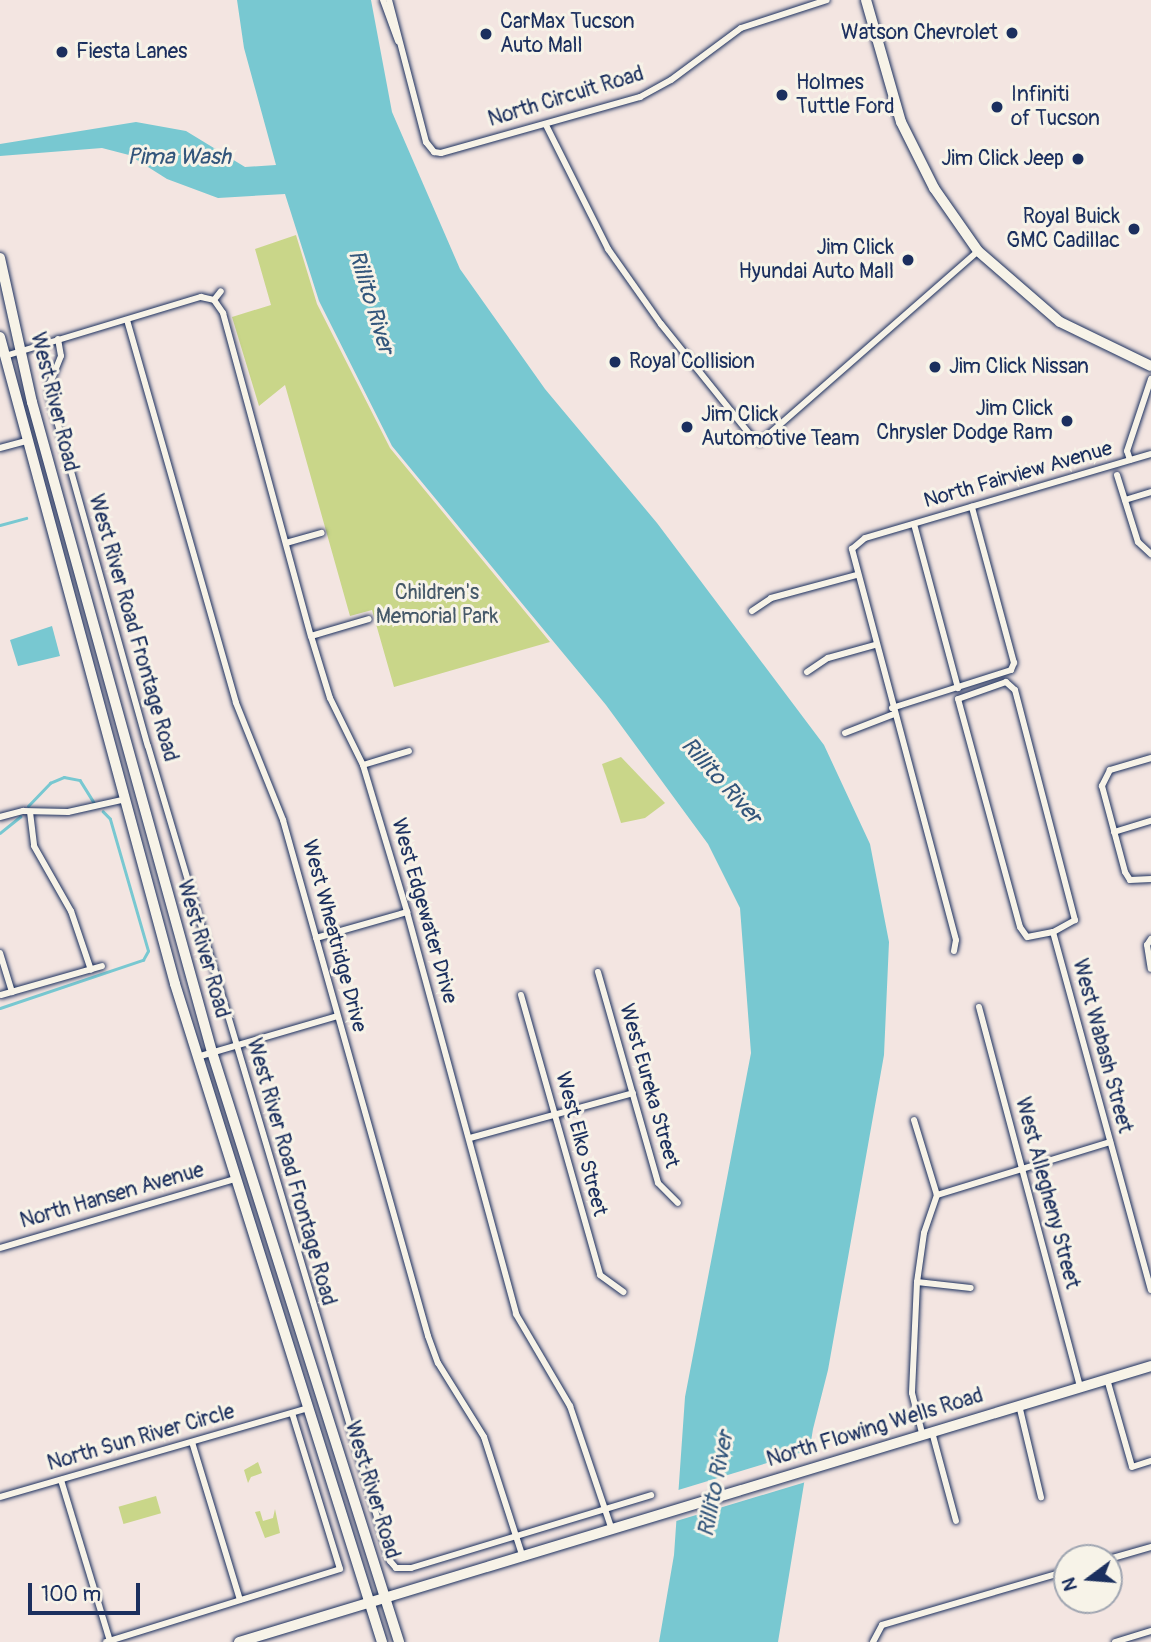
<!DOCTYPE html>
<style>
body{margin:0}
#map{position:relative;width:1151px;height:1642px;overflow:hidden;background:#f3e5e1;font-family:Pangolin,sans-serif}
div>[style]{position:absolute}
.green>*{inset:0;background:#c9d689;transform-origin:0 0}
.water>*{inset:0;background:#78c8d1}
.pier>*{inset:0;background:#f3e5e1}
.stream>*{height:2.5px;margin:-1.25px;padding:0 1.25px;transform-origin:1.25px;border-radius:1.25px;background:#78c8d1}
.roads{filter:drop-shadow(0 0 2px #1b2f5e) drop-shadow(0 0 2px #1b2f5e)}
.street>*{height:6px;margin:-3px;padding:0 3px;transform-origin:3px;border-radius:3px;background:#f7f3e8}
.secondary>*{height:10px;margin:-5px;padding:0 5px;transform-origin:5px;border-radius:5px;background:#f7f3e8}
.primary>*{height:10px;margin:-5px;padding:0 5px;transform-origin:5px;border-radius:5px;background:#f7f3e8}
.dots>*{width:19px;height:19px;translate:-50% -50%;box-sizing:border-box;border:4px solid #f7f3e8;border-radius:50%}
span{translate:-50% -50%;white-space:nowrap;text-align:center;line-height:1.15;-webkit-text-stroke:6px #f7f3e8;paint-order:stroke}
.poi-label{font-size:21px;color:#1b2f5e}
.left{translate:0 -50%;text-align:left}
.right{translate:-100% -50%;text-align:right}
.street-label{font-size:21px;color:#1b2f5e}
.park-label{font-size:21px;color:#465969}
.water-label{font-size:23px;color:#32557b;font-style:italic}
.north{position:absolute;left:1053px;top:1544px;width:70px;height:70px;box-sizing:border-box;background:#f7f3e8;border:2px solid #9fa5b1;border-radius:50%;rotate:254deg;font-size:19px;font-weight:700;line-height:28px;text-align:center;color:#1b2f5e}
.north::after{content:'';display:block;margin:auto;width:24px;height:32px;background:#1b2f5e;clip-path:polygon(50% 0,100% 100%,50% 72%,0 100%)}
.scale{position:absolute;left:28px;top:1583px;width:112px;height:32px;box-sizing:border-box;border:4px solid #1b2f5e;border-top:0;padding-left:9px;font-size:21px;line-height:24px;white-space:nowrap;color:#1b2f5e;-webkit-text-stroke:5px #f7f3e8;paint-order:stroke}
</style>
<div id="map">
<div class="green">
<div style="clip-path:polygon(296px 235px,317px 304px,390px 448px,550px 642px,394px 687px,372px 610px,350px 616px,285px 385px,259px 406px,232px 317px,271px 305px,255px 249px)"></div>
<div style="clip-path:polygon(621px 757px,665px 803px,645px 818px,621px 823px,602px 764px)"></div>
<div style="clip-path:polygon(258px 1462px,262px 1473px,251px 1477px,248px 1483px,244px 1470px)"></div>
<div style="left:156px;top:1496px;width:18px;height:39px;rotate:74deg"></div>
<div style="clip-path:polygon(275px 1509px,280px 1533px,265px 1538px,255px 1512px,260px 1511px,263px 1521px,273px 1518px)"></div>
</div>
<div class="water">
<div style="clip-path:polygon(237px 0,371px 0,392px 112px,460px 269px,545px 389px,657px 523px,824px 745px,870px 844px,889px 942px,884px 1055px,828px 1370px,813px 1429px,778px 1642px,659px 1642px,674px 1555px,685px 1397px,751px 1053px,740px 908px,708px 844px,606px 705px,392px 446px,319px 301px,285px 194px,218px 198px,167px 179px,129px 155px,102px 148px,0 156px,0 144px,136px 122px,186px 131px,245px 167px,276px 165px,244px 48px)"></div>
<div style="clip-path:polygon(52px 626px,60px 656px,18px 666px,10px 640px)"></div>
</div>
<div class="pier">
<div style="clip-path:polygon(813px 1449px,809px 1481px,673px 1522px,675px 1491px)"></div>
</div>
<div class="stream">
<div style="left:0;top:525px;width:27px;rotate:-15deg"></div>
<div style="left:28px;top:806px;width:32px;rotate:-46deg"></div>
<div style="left:50px;top:783px;width:15px;rotate:-23deg"></div>
<div style="left:64px;top:777px;width:16px;rotate:11deg"></div>
<div style="left:80px;top:780px;width:26px;rotate:58deg"></div>
<div style="left:0;top:833px;width:26px;rotate:-39deg"></div>
<div style="left:0;top:1008px;width:151px;rotate:-18.6deg"></div>
<div style="left:143px;top:960px;width:10px;rotate:-61deg"></div>
<div style="left:148px;top:951px;width:137px;rotate:-106.1deg"></div>
<div style="left:110px;top:819px;width:10px;rotate:-135deg"></div>
</div>
<div class="roads">
<div class="street">
<div style="left:383px;top:0;width:44px;rotate:69.9deg"></div>
<div style="left:389px;top:0;width:147px;rotate:75.4deg"></div>
<div style="left:426px;top:142px;width:13px;rotate:51deg"></div>
<div style="left:434px;top:152px;width:7px;rotate:8deg"></div>
<div style="left:441px;top:153px;width:207px;rotate:-15.7deg"></div>
<div style="left:640px;top:97px;width:35px;rotate:-29deg"></div>
<div style="left:671px;top:80px;width:87px;rotate:-36.6deg"></div>
<div style="left:741px;top:28px;width:90px;rotate:-18deg"></div>
<div style="left:546px;top:125px;width:139px;rotate:63.4deg"></div>
<div style="left:608px;top:249px;width:92px;rotate:54.8deg"></div>
<div style="left:661px;top:324px;width:144px;rotate:51.2deg"></div>
<div style="left:751px;top:436px;width:11px;rotate:34deg"></div>
<div style="left:760px;top:442px;width:290px;rotate:-41.2deg"></div>
<div style="left:214px;top:300px;width:16px;rotate:55deg"></div>
<div style="left:223px;top:313px;width:335px;rotate:74.8deg"></div>
<div style="left:311px;top:636px;width:65px;rotate:73deg"></div>
<div style="left:330px;top:698px;width:75px;rotate:63.8deg"></div>
<div style="left:363px;top:765px;width:153px;rotate:73.3deg"></div>
<div style="left:407px;top:912px;width:417px;rotate:74.8deg"></div>
<div style="left:516px;top:1314px;width:107px;rotate:59.6deg"></div>
<div style="left:570px;top:1406px;width:128px;rotate:71.3deg"></div>
<div style="left:214px;top:300px;width:11px;rotate:-52deg"></div>
<div style="left:127px;top:320px;width:398px;rotate:74.1deg"></div>
<div style="left:236px;top:703px;width:126px;rotate:68.1deg"></div>
<div style="left:283px;top:820px;width:536px;rotate:74.3deg"></div>
<div style="left:428px;top:1336px;width:29px;rotate:70deg"></div>
<div style="left:438px;top:1363px;width:87px;rotate:58.1deg"></div>
<div style="left:484px;top:1437px;width:124px;rotate:72.1deg"></div>
<div style="left:58px;top:339px;width:17px;rotate:80deg"></div>
<div style="left:61px;top:356px;width:29px;rotate:112deg"></div>
<div style="left:50px;top:383px;width:13px;rotate:90deg"></div>
<div style="left:50px;top:396px;width:363px;rotate:74.4deg"></div>
<div style="left:148px;top:746px;width:850px;rotate:73.46deg"></div>
<div style="left:390px;top:1561px;width:9px;rotate:49deg"></div>
<div style="left:396px;top:1568px;width:15px"></div>
<div style="left:411px;top:1568px;width:251px;rotate:-16.9deg"></div>
<div style="left:5px;top:356px;width:205px;rotate:-16.8deg"></div>
<div style="left:201px;top:297px;width:13px;rotate:13deg"></div>
<div style="left:0;top:448px;width:28px;rotate:-15deg"></div>
<div style="left:1130px;top:460px;width:9px;rotate:-108deg"></div>
<div style="left:1127px;top:451px;width:76px;rotate:-71.6deg"></div>
<div style="left:1117px;top:475px;width:70px;rotate:72.6deg"></div>
<div style="left:1138px;top:542px;width:18px;rotate:43deg"></div>
<div style="left:1125px;top:500px;width:27px;rotate:-17deg"></div>
<div style="left:914px;top:524px;width:170px;rotate:75deg"></div>
<div style="left:286px;top:543px;width:37px;rotate:-16deg"></div>
<div style="left:752px;top:611px;width:23px;rotate:-34deg"></div>
<div style="left:771px;top:598px;width:88px;rotate:-15.1deg"></div>
<div style="left:311px;top:636px;width:60px;rotate:-16.3deg"></div>
<div style="left:807px;top:672px;width:25px;rotate:-34deg"></div>
<div style="left:828px;top:658px;width:49px;rotate:-15.5deg"></div>
<div style="left:1006px;top:682px;width:12px;rotate:42deg"></div>
<div style="left:1015px;top:690px;width:238px;rotate:75.4deg"></div>
<div style="left:1075px;top:920px;width:25px;rotate:151deg"></div>
<div style="left:1053px;top:932px;width:26px;rotate:169deg"></div>
<div style="left:1027px;top:937px;width:12px;rotate:-125deg"></div>
<div style="left:1020px;top:927px;width:236px;rotate:-105.2deg"></div>
<div style="left:958px;top:699px;width:51px;rotate:-19.5deg"></div>
<div style="left:892px;top:708px;width:125px;rotate:-17.7deg"></div>
<div style="left:1011px;top:670px;width:8px;rotate:-67deg"></div>
<div style="left:1014px;top:663px;width:162px;rotate:-105.1deg"></div>
<div style="left:845px;top:733px;width:53px;rotate:-21.2deg"></div>
<div style="left:1151px;top:758px;width:43px;rotate:163.7deg"></div>
<div style="left:1110px;top:770px;width:18px;rotate:117deg"></div>
<div style="left:1102px;top:786px;width:89px;rotate:75deg"></div>
<div style="left:1125px;top:872px;width:9px;rotate:58deg"></div>
<div style="left:1130px;top:880px;width:21px;rotate:-3deg"></div>
<div style="left:363px;top:765px;width:48px;rotate:-16.9deg"></div>
<div style="left:30px;top:812px;width:34px;rotate:83deg"></div>
<div style="left:34px;top:846px;width:75px;rotate:60.4deg"></div>
<div style="left:71px;top:911px;width:62px;rotate:71.3deg"></div>
<div style="left:0;top:817px;width:24px;rotate:-15deg"></div>
<div style="left:23px;top:811px;width:45px;rotate:1.3deg"></div>
<div style="left:68px;top:812px;width:59px;rotate:-12.6deg"></div>
<div style="left:1114px;top:832px;width:39px;rotate:-17deg"></div>
<div style="left:1053px;top:932px;width:371px;rotate:74.7deg"></div>
<div style="left:316px;top:938px;width:95px;rotate:-15.9deg"></div>
<div style="left:1151px;top:939px;width:7px;rotate:124deg"></div>
<div style="left:1147px;top:945px;width:24px;rotate:81deg"></div>
<div style="left:954px;top:951px;width:11px;rotate:-80deg"></div>
<div style="left:956px;top:940px;width:405px;rotate:-104.9deg"></div>
<div style="left:852px;top:549px;width:17px;rotate:-40deg"></div>
<div style="left:865px;top:538px;width:298px;rotate:-16.4deg"></div>
<div style="left:0;top:953px;width:41px;rotate:72.9deg"></div>
<div style="left:598px;top:972px;width:219px;rotate:74.1deg"></div>
<div style="left:658px;top:1183px;width:28px;rotate:45deg"></div>
<div style="left:1px;top:995px;width:105px;rotate:-16deg"></div>
<div style="left:521px;top:995px;width:291px;rotate:74.2deg"></div>
<div style="left:600px;top:1275px;width:29px;rotate:36deg"></div>
<div style="left:979px;top:1007px;width:393px;rotate:75.1deg"></div>
<div style="left:197px;top:1057px;width:146px;rotate:-16.3deg"></div>
<div style="left:914px;top:1120px;width:78px;rotate:73deg"></div>
<div style="left:937px;top:1195px;width:40px;rotate:108.9deg"></div>
<div style="left:924px;top:1233px;width:49px;rotate:98.1deg"></div>
<div style="left:917px;top:1282px;width:111px;rotate:92.6deg"></div>
<div style="left:912px;top:1393px;width:41px;rotate:76deg"></div>
<div style="left:470px;top:1138px;width:169px;rotate:-15.4deg"></div>
<div style="left:937px;top:1195px;width:181px;rotate:-17deg"></div>
<div style="left:0;top:1248px;width:244px;rotate:-16.4deg"></div>
<div style="left:917px;top:1282px;width:54px;rotate:6.3deg"></div>
<div style="left:1107px;top:1379px;width:91px;rotate:74.1deg"></div>
<div style="left:1132px;top:1467px;width:20px;rotate:-18deg"></div>
<div style="left:1019px;top:1405px;width:95px;rotate:76.6deg"></div>
<div style="left:932px;top:1432px;width:92px;rotate:74.9deg"></div>
<div style="left:192px;top:1442px;width:165px;rotate:73.1deg"></div>
<div style="left:61px;top:1480px;width:168px;rotate:73.1deg"></div>
<div style="left:0;top:1497px;width:322px;rotate:-16.1deg"></div>
<div style="left:1109px;top:1559px;width:44px;rotate:-15.9deg"></div>
<div style="left:106px;top:1642px;width:245px;rotate:-17.3deg"></div>
<div style="left:340px;top:1569px;width:163px;rotate:-107.1deg"></div>
<div style="left:873px;top:1642px;width:19px;rotate:-62deg"></div>
<div style="left:882px;top:1625px;width:193px;rotate:-16.3deg"></div>
<div style="left:1115px;top:1642px;width:38px;rotate:-17deg"></div>
</div>
<div class="secondary">
<div style="left:866px;top:0;width:127px;rotate:74deg"></div>
<div style="left:901px;top:122px;width:74px;rotate:63.4deg"></div>
<div style="left:934px;top:188px;width:77px;rotate:55.1deg"></div>
<div style="left:978px;top:251px;width:108px;rotate:40.9deg"></div>
<div style="left:1060px;top:322px;width:101px;rotate:25.8deg"></div>
</div>
<div class="primary">
<div style="left:0;top:258px;width:148px;rotate:77.5deg"></div>
<div style="left:32px;top:402px;width:674px;rotate:74.52deg"></div>
<div style="left:212px;top:1052px;width:619px;rotate:72.41deg"></div>
<div style="left:0;top:337px;width:670px;rotate:74.86deg"></div>
<div style="left:175px;top:984px;width:690px;rotate:72.54deg"></div>
<div style="left:239px;top:1642px;width:953px;rotate:-16.84deg"></div>
</div>
</div>
<div class="dots">
<div style="left:1012px;top:33px;background:#1b2f5e"></div>
<div style="left:486px;top:34px;background:#1b2f5e"></div>
<div style="left:62px;top:52px;background:#1b2f5e"></div>
<div style="left:782px;top:95px;background:#1b2f5e"></div>
<div style="left:997px;top:107px;background:#1b2f5e"></div>
<div style="left:1078px;top:159px;background:#1b2f5e"></div>
<div style="left:1134px;top:229px;background:#1b2f5e"></div>
<div style="left:908px;top:260px;background:#1b2f5e"></div>
<div style="left:615px;top:362px;background:#1b2f5e"></div>
<div style="left:935px;top:367px;background:#1b2f5e"></div>
<div style="left:1067px;top:421px;background:#1b2f5e"></div>
<div style="left:687px;top:427px;background:#1b2f5e"></div>
</div>
<div class="poi-label">
<span class="left" style="left:500px;top:34px">CarMax Tucson<br>Auto Mall</span>
<span class="right" style="left:998px;top:33px">Watson Chevrolet</span>
<span class="left" style="left:76px;top:52px">Fiesta Lanes</span>
<span class="left" style="left:796px;top:95px">Holmes<br>Tuttle Ford</span>
<span class="left" style="left:1011px;top:107px">Infiniti<br>of Tucson</span>
<span class="right" style="left:1064px;top:159px">Jim Click Jeep</span>
<span class="right" style="left:1120px;top:229px">Royal Buick<br>GMC Cadillac</span>
<span class="right" style="left:894px;top:260px">Jim Click<br>Hyundai Auto Mall</span>
<span class="left" style="left:629px;top:362px">Royal Collision</span>
<span class="left" style="left:949px;top:367px">Jim Click Nissan</span>
<span class="right" style="left:1053px;top:421px">Jim Click<br>Chrysler Dodge Ram</span>
<span class="left" style="left:701px;top:427px">Jim Click<br>Automotive Team</span>
</div>
<div class="street-label">
<span style="left:566px;top:97px;rotate:-17deg">North Circuit Road</span>
<span style="left:54px;top:402px;rotate:76deg">West River Road</span>
<span style="left:1018px;top:475px;rotate:-16deg">North Fairview Avenue</span>
<span style="left:133px;top:628px;rotate:74deg">West River Road Frontage Road</span>
<span style="left:424px;top:911px;rotate:74deg">West Edgewater Drive</span>
<span style="left:334px;top:936px;rotate:75deg">West Wheatridge Drive</span>
<span style="left:203px;top:949px;rotate:74deg">West River Road</span>
<span style="left:1102px;top:1046px;rotate:75deg">West Wabash Street</span>
<span style="left:649px;top:1086px;rotate:74deg">West Eureka Street</span>
<span style="left:581px;top:1144px;rotate:75deg">West Elko Street</span>
<span style="left:291px;top:1172px;rotate:74deg">West River Road Frontage Road</span>
<span style="left:1047px;top:1193px;rotate:75deg">West Allegheny Street</span>
<span style="left:112px;top:1196px;rotate:-16deg">North Hansen Avenue</span>
<span style="left:875px;top:1428px;rotate:-17deg">North Flowing Wells Road</span>
<span style="left:141px;top:1438px;rotate:-16deg">North Sun River Circle</span>
<span style="left:372px;top:1490px;rotate:73deg">West River Road</span>
</div>
<div class="park-label">
<span style="left:437px;top:605px">Children's<br>Memorial Park</span>
</div>
<div class="water-label">
<span style="left:179px;top:157px">Pima Wash</span>
<span style="left:371px;top:302px;rotate:73deg">Rillito River</span>
<span style="left:721px;top:781px;rotate:48deg">Rillito River</span>
<span style="left:716px;top:1484px;rotate:-79deg">Rillito River</span>
</div>
<div class="north">N</div>
<div class="scale">100 m</div>
</div>
